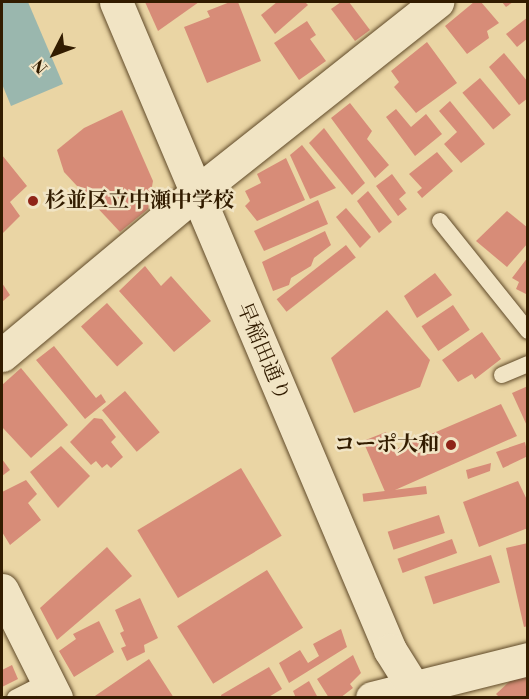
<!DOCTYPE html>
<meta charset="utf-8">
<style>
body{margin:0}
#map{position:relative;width:529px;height:699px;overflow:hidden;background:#ead5a4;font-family:"Libre Bodoni","Noto Serif JP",serif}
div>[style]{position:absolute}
.water>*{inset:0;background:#9ab7ae}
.building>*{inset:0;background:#d78c78;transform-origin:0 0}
.roads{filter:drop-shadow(0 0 2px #604a29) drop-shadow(0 0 2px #604a29)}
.service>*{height:16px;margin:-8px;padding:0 8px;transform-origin:8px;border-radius:8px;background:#f1e4c4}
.minor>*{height:33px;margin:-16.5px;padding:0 16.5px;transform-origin:16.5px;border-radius:16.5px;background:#f1e4c4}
.tertiary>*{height:33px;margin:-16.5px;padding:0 16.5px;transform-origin:16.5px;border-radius:16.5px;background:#f1e4c4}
.secondary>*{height:33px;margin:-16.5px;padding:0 16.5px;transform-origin:16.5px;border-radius:16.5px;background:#f1e4c4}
.dots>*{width:16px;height:16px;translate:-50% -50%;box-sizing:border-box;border:3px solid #f1e4c4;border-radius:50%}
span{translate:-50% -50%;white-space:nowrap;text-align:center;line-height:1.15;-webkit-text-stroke:5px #f1e4c4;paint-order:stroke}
.poi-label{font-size:21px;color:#321c00;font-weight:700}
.left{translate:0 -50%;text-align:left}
.right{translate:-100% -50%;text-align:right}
.street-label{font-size:21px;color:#321c00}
.frame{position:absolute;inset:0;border:3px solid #321c00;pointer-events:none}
.north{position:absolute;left:24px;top:24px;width:60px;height:60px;-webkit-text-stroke:4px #f1e4c4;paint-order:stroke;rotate:228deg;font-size:16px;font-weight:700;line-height:24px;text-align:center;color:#321c00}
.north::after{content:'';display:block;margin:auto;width:21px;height:27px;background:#321c00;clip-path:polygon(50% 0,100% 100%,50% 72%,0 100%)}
</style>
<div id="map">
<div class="water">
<div style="clip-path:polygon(2px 2px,28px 2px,63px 84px,11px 106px,2px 84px)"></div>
</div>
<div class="building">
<div style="clip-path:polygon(145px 2px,199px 2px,158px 31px)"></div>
<div style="clip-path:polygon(230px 2px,238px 2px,261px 61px,207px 83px,184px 27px,210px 17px,207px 11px)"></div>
<div style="clip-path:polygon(277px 2px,305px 2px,308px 5px,275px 34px,261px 15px)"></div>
<div style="clip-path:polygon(341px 2px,349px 2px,370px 30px,355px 41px,331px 9px)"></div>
<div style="clip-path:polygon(474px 2px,481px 2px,499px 23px,487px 31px,489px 38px,467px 54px,445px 26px)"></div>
<div style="clip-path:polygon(502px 2px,513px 2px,506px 7px)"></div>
<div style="clip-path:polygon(528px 17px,528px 38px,517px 47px,506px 34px)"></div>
<div style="clip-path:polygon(307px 21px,316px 35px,310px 39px,326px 61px,299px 80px,274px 43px)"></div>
<div style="clip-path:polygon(427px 42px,457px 83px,416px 113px,394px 87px,399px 82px,391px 71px)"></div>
<div style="clip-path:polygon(504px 53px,528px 82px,528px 98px,519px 105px,489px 67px)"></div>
<div style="left:480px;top:78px;width:48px;height:23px;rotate:50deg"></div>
<div style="clip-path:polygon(450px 101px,485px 144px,461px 163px,444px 144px,457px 132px,439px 111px)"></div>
<div style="clip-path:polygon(350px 103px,372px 131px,367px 139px,389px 165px,375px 178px,331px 118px)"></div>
<div style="clip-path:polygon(396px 109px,411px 127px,426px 114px,442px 134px,415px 156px,386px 117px)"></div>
<div style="clip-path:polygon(122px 110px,153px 181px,148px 209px,120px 232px,64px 172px,57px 150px,84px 128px)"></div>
<div style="clip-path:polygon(324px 128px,365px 183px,352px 195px,309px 143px)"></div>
<div style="clip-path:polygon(302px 145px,336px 188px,310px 199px,290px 155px)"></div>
<div style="clip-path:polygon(437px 152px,453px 171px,422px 198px,417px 192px,422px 188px,409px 174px)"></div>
<div style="clip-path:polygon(2px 155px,27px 186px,10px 202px,20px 216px,2px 234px)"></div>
<div style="clip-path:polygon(286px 158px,305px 200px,257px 221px,245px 206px,250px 201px,245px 191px,261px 183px,257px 174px)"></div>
<div style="clip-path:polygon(392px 174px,406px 193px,399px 199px,407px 209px,398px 216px,376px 186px)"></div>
<div style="clip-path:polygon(368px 191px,392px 222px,379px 233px,357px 201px)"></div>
<div style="clip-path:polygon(318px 200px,328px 224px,264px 251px,254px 231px)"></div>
<div style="clip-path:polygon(346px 208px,371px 237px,360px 248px,336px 217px)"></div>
<div style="clip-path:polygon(507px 211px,528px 228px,528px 243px,507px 267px,476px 241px)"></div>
<div style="clip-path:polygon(325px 231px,331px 245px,314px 258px,311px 266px,291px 278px,289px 285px,273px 291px,262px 262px)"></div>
<div style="left:346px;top:245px;width:16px;height:88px;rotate:52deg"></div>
<div style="clip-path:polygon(528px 257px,528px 295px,516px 289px,519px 282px,512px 278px)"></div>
<div style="clip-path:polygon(145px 266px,161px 286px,171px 276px,211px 321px,174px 352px,119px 291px)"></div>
<div style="clip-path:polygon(435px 273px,452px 295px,417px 318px,404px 296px)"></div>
<div style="clip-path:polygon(2px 283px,10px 295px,2px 302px)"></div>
<div style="left:107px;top:303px;width:54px;height:35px;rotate:48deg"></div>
<div style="left:453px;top:305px;width:30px;height:38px;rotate:56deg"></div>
<div style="clip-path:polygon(387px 310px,430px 360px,420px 387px,354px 413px,331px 358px)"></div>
<div style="clip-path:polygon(482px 332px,501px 359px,475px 379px,472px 374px,458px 382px,442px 360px)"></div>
<div style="clip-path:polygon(54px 346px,96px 398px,101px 394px,106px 402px,85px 419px,36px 360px)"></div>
<div style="clip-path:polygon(21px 368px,68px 425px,31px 458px,2px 427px,2px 385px)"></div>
<div style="clip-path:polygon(528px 386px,528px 428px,512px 393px)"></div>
<div style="left:125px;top:391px;width:54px;height:30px;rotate:50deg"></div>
<div style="clip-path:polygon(501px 404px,517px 436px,386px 494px,363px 441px,386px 432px,394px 450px)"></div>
<div style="clip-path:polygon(94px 418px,102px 419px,116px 437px,111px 442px,123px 457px,111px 468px,107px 464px,102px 468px,96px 461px,91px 465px,70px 442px)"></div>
<div style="clip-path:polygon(525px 442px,528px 456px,503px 468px,496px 452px)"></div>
<div style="clip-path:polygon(61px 446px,90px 476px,58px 508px,30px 472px)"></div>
<div style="clip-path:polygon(2px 459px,10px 470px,2px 476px)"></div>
<div style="clip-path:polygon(491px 463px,490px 471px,468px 479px,466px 470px)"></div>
<div style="left:241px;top:468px;width:79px;height:121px;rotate:59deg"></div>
<div style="clip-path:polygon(26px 480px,37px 494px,28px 503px,41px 520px,10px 545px,2px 532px,2px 492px)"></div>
<div style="clip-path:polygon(518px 481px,528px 502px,528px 528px,479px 547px,463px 502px)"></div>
<div style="left:426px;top:486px;width:8px;height:64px;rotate:83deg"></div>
<div style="left:439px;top:515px;width:19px;height:54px;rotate:72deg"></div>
<div style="left:452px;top:539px;width:15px;height:58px;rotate:70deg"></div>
<div style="clip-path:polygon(528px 543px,528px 626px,524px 627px,506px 548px)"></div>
<div style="clip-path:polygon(107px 547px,132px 576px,57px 640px,40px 608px)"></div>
<div style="left:491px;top:555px;width:29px;height:70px;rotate:72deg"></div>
<div style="left:267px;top:570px;width:68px;height:106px;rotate:58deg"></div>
<div style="clip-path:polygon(140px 598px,158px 638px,144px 645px,145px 652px,127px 661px,121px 648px,126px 646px,120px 633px,124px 631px,115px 610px)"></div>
<div style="clip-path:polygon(99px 621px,114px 652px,74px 677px,59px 651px,76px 639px,73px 634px)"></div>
<div style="clip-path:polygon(341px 629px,347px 647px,289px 683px,279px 663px,300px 650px,308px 663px,319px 656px,313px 644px)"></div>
<div style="clip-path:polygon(353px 655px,361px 673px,350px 684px,353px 688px,340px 698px,329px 698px,317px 679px)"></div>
<div style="clip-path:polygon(149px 659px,174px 698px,92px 698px)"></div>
<div style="clip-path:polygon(12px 665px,18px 679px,2px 687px,2px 670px)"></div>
<div style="clip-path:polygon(269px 667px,282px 689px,267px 698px,222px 698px,221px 695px)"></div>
<div style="clip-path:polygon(528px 676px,528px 698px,500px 698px,496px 694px,512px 679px)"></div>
<div style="clip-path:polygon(309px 681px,318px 698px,296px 698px,293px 691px)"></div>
</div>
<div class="roads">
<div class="service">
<div style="left:440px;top:221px;width:141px;rotate:51.3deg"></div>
<div style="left:502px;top:375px;width:28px;rotate:-23deg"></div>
<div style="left:15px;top:698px;width:37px;rotate:-27deg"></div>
</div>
<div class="minor">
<div style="left:2px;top:355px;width:253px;rotate:-39.9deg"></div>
<div style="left:2px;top:590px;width:121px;rotate:63.4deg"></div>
<div style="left:372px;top:698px;width:161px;rotate:-14deg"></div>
</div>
<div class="tertiary">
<div style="left:196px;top:193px;width:308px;rotate:-38.4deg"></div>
</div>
<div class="secondary">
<div style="left:116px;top:2px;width:704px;rotate:67.08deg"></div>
<div style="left:390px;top:650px;width:57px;rotate:58deg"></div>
</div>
</div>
<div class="dots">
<div style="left:33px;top:201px;background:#8f2418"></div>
<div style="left:451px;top:445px;background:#8f2418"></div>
</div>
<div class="poi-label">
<span class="left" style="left:45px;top:201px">杉並区立中瀬中学校</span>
<span class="right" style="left:439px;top:445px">コーポ大和</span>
</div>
<div class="street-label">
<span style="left:263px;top:352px;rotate:67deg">早稲田通り</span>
</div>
<div class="frame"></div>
<div class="north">N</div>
</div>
